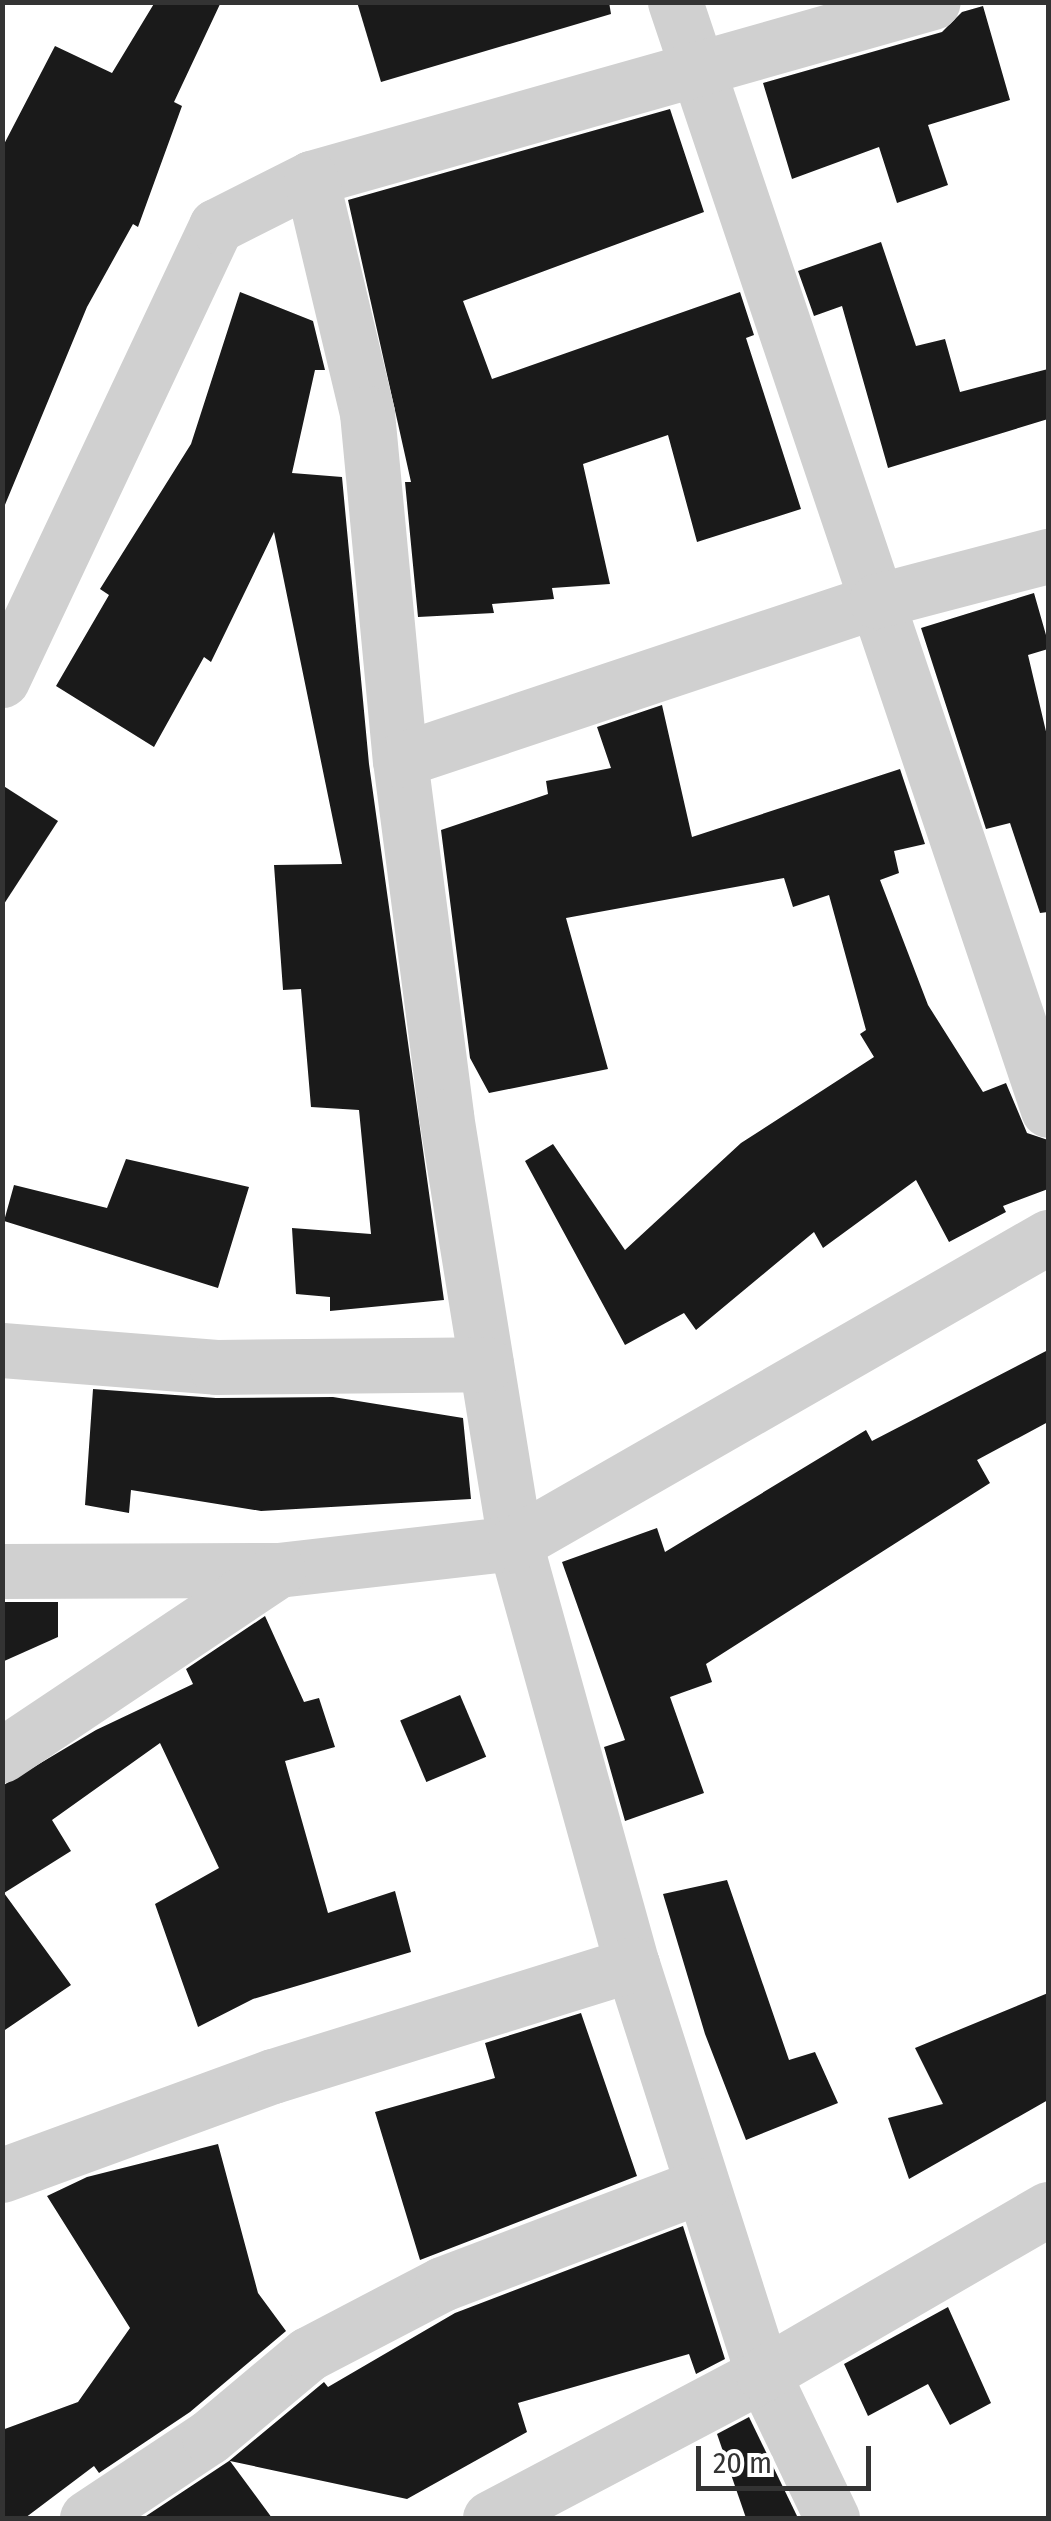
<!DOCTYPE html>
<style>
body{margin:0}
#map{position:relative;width:1051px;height:2521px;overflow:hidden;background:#fff;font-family:"Fira Sans Condensed",sans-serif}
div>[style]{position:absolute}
.building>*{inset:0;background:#1a1a1a;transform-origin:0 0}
.street>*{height:55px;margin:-27.5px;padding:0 27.5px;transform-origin:27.5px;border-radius:27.5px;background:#d0d0d0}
span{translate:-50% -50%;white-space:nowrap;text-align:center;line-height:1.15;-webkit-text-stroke:10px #fff;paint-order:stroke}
.frame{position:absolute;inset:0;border:5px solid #333;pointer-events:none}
.scale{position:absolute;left:696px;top:2446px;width:175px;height:45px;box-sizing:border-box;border:5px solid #333;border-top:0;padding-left:12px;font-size:30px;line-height:35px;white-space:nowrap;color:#333;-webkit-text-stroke:8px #fff;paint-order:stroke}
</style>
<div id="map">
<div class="building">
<div style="clip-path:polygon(155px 2px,221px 2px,174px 102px,182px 106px,138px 227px,133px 224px,87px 307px,2px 512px,2px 148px,55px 46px,112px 73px)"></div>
<div style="clip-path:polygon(357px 2px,609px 2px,611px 14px,381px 82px)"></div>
<div style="clip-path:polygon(983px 6px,1010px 100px,928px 125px,948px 185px,897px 203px,879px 147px,792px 179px,763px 83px,942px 32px,962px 12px)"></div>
<div style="clip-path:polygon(670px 109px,704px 212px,463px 301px,492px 379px,740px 292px,754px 335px,746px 338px,801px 509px,697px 542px,668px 435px,583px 464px,610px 584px,552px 588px,554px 599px,492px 604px,494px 613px,418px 617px,405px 482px,411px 482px,348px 200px)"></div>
<div style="clip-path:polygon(881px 242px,916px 346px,945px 339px,960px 392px,1048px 369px,1048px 419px,888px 468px,842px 306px,814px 316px,798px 271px)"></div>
<div style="clip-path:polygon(240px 292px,313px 321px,325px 370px,315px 370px,292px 473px,342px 477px,369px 764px,444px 1300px,330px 1311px,330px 1297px,296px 1294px,292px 1228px,371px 1234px,359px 1110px,311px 1107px,301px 989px,283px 990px,274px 865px,342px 864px,274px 532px,211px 662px,204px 657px,154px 747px,56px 686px,109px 595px,100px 589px,191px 444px)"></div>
<div style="clip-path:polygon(1034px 593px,1048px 642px,1048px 649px,1028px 655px,1048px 740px,1048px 912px,1040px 913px,1010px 823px,986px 829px,921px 628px)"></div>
<div style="clip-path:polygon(662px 705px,692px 837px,900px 769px,925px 844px,894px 851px,899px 873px,880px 880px,928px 1005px,983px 1092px,1006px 1083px,1027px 1133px,1048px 1140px,1048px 1189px,1003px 1206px,1006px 1212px,949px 1242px,916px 1180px,823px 1248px,814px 1232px,696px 1330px,684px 1313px,625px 1345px,525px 1161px,553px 1144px,625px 1250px,741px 1143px,874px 1057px,860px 1034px,866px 1030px,829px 895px,793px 907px,784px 878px,566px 918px,608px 1069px,489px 1093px,470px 1058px,441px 830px,548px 794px,546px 781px,611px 768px,597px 727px)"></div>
<div style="clip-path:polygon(2px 785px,58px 821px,2px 907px)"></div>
<div style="clip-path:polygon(126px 1159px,249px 1187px,218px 1288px,4px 1221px,14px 1185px,107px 1208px)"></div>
<div style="clip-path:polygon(1048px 1350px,1048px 1422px,977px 1460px,990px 1483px,706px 1664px,712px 1682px,670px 1697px,704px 1793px,625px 1821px,604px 1747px,625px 1740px,562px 1562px,657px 1528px,665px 1552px,866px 1430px,872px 1441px)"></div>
<div style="clip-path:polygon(93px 1389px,216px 1398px,333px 1397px,463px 1418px,471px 1499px,261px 1511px,131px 1490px,129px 1513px,85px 1505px)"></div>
<div style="clip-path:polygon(2px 1602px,58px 1602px,58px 1637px,2px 1662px)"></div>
<div style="clip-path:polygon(265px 1616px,304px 1702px,319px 1698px,335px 1747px,285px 1761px,328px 1913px,395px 1891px,411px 1952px,253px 1999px,198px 2027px,155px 1904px,219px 1868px,160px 1743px,52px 1820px,71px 1851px,4px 1893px,71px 1985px,2px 2032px,2px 1786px,96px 1730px,193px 1684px,186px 1669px)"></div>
<div style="left:460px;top:1695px;width:67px;height:65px;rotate:67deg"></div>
<div style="clip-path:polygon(727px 1880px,789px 2060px,815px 2052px,838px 2103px,746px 2140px,705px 2034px,663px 1894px)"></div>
<div style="clip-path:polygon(1048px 1993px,1048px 2100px,909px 2179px,888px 2118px,943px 2104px,915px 2048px)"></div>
<div style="clip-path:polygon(581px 2013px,637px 2176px,420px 2260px,375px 2112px,495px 2078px,485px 2043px)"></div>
<div style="clip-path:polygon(218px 2144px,258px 2293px,286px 2331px,190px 2412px,99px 2473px,94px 2466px,25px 2518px,2px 2518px,2px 2430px,78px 2402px,130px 2328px,47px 2196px,87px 2177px)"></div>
<div style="clip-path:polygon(683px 2226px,725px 2359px,696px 2374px,689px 2354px,518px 2403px,527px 2432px,407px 2499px,230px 2461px,272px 2518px,143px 2518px,229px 2461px,324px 2382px,328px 2387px,455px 2313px)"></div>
<div style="clip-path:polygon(948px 2307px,991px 2403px,950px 2425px,928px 2384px,868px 2416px,844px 2364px)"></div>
<div style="clip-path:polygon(749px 2417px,798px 2518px,746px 2518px,717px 2434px)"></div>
</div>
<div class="street">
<div style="left:675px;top:2px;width:1169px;rotate:71.39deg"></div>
<div style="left:311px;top:178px;width:646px;rotate:-15.8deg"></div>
<div style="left:2px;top:680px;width:502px;rotate:-64.76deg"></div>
<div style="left:216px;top:226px;width:106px;rotate:-26.8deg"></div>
<div style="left:311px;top:178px;width:242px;rotate:76.6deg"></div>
<div style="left:367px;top:413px;width:349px;rotate:84.6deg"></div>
<div style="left:400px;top:760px;width:359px;rotate:82.6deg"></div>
<div style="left:446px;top:1116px;width:433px;rotate:80.8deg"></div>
<div style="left:515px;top:1543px;width:437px;rotate:74.5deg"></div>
<div style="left:632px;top:1964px;width:430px;rotate:72.3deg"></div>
<div style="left:763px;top:2374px;width:160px;rotate:64.4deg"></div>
<div style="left:400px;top:760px;width:502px;rotate:-18.47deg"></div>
<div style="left:876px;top:601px;width:178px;rotate:-14.7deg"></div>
<div style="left:2px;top:1350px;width:215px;rotate:4.5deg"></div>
<div style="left:216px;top:1367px;width:270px;rotate:-0.6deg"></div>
<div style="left:2px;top:1571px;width:276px;rotate:-0.2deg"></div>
<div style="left:278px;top:1570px;width:239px;rotate:-6.5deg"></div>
<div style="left:515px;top:1543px;width:615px;rotate:-29.86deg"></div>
<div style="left:2px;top:1755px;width:332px;rotate:-33.8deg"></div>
<div style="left:2px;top:2175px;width:289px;rotate:-20.1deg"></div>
<div style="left:273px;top:2076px;width:376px;rotate:-17.3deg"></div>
<div style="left:87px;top:2518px;width:146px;rotate:-33.6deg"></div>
<div style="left:209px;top:2437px;width:129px;rotate:-40deg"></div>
<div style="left:308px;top:2354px;width:151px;rotate:-27.6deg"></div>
<div style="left:442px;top:2284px;width:278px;rotate:-20.8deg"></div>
<div style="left:490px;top:2518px;width:309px;rotate:-27.8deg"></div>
<div style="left:763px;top:2374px;width:329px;rotate:-30.1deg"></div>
</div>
<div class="frame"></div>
<div class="scale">20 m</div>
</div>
